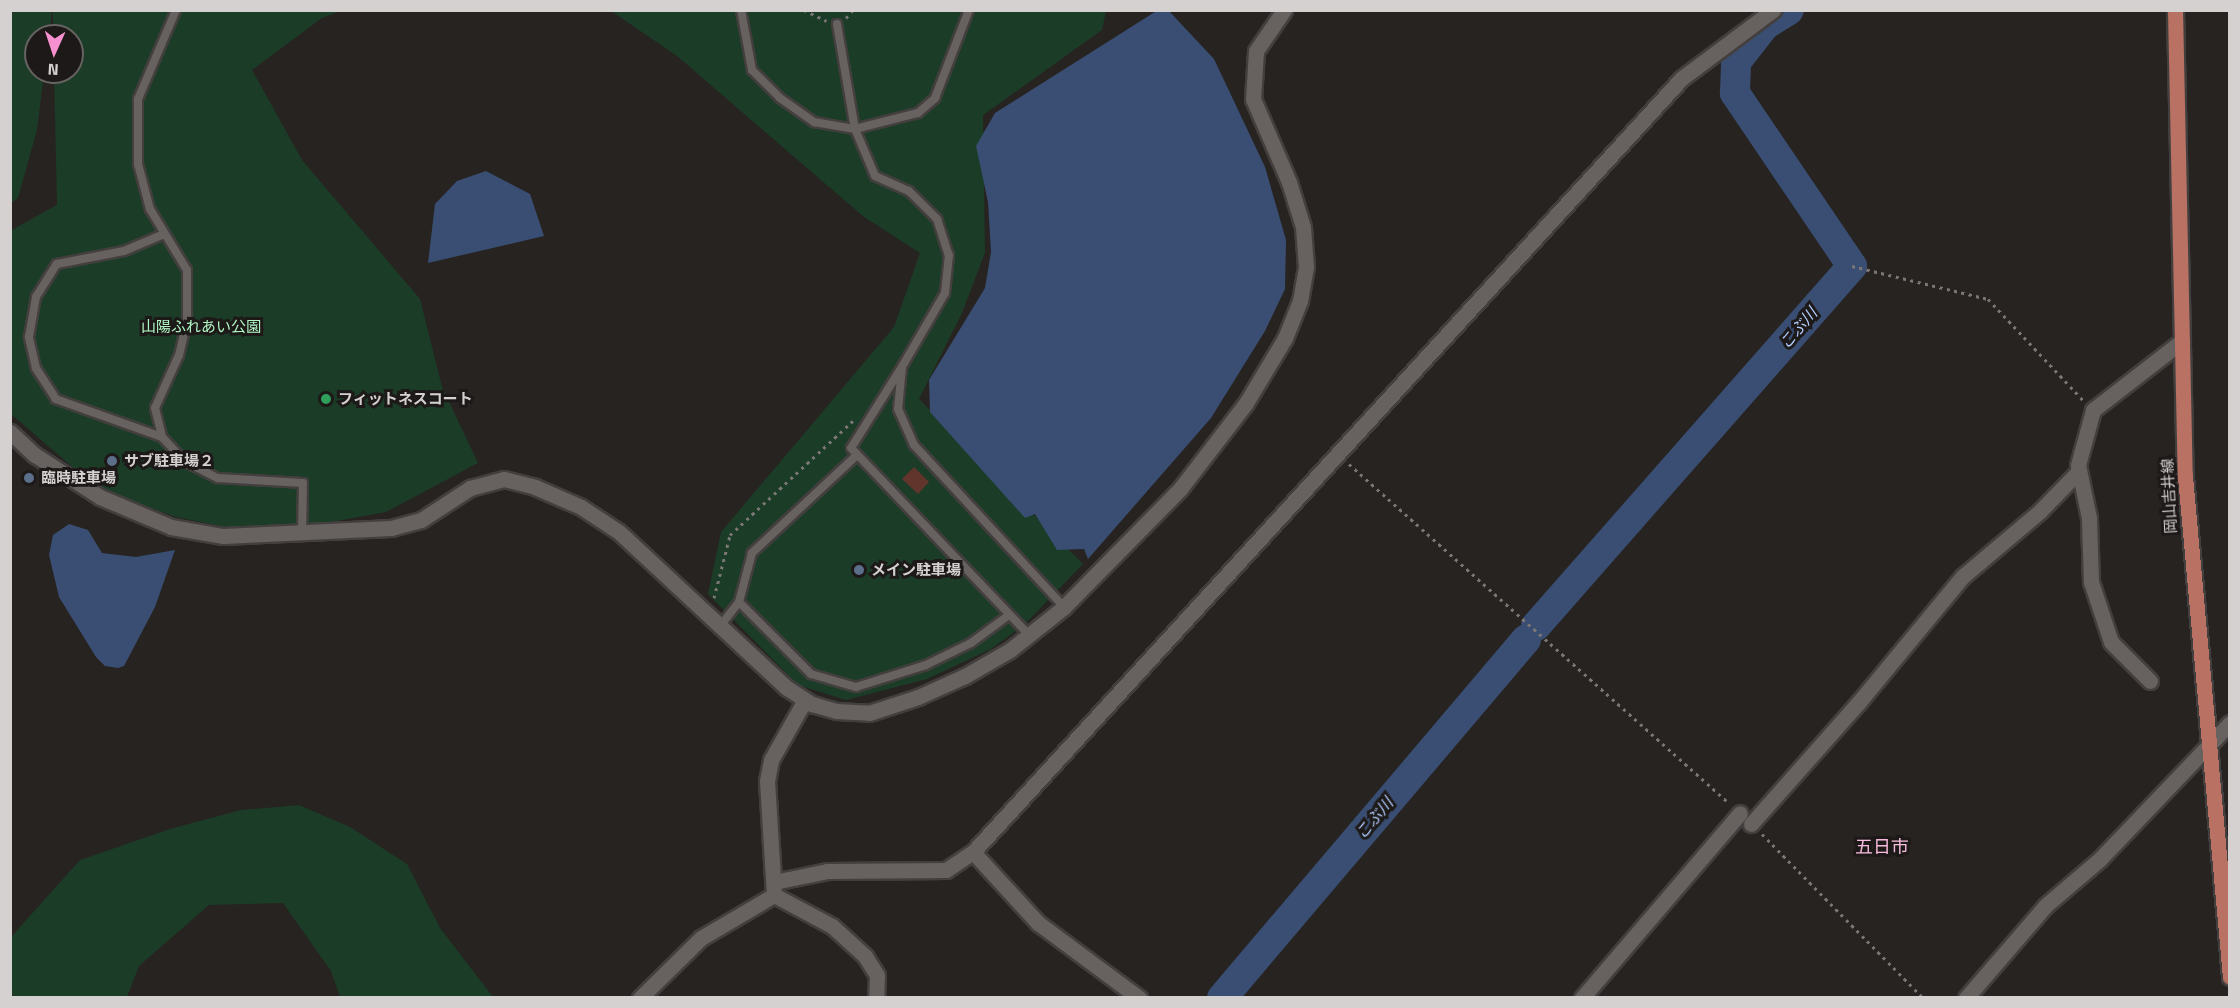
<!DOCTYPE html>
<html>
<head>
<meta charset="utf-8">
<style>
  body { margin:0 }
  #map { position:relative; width:2240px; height:1008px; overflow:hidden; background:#272321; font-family:"Titillium Web","Noto Sans JP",sans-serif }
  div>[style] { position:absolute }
  .green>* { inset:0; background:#1b3c27 }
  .water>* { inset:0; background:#394e72 }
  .river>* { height:30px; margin:-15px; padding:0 15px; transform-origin:15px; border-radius:15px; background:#394e72 }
  .building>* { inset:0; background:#61352c }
  .path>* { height:3px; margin-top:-1.5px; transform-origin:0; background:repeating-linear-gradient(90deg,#7a7675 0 3px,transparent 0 7.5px) }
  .roads { filter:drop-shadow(2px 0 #433f3e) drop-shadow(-2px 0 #433f3e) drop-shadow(0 2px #433f3e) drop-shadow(0 -2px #433f3e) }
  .lane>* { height:8px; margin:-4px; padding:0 4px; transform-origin:4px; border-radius:4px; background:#676260 }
  .street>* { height:15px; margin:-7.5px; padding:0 7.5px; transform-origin:7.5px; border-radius:7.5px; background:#676260 }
  .secondary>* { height:15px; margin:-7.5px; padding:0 7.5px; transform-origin:7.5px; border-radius:7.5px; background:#676260 }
  .primary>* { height:15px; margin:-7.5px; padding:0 7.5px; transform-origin:7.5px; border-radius:7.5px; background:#b87162 }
  .dots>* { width:16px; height:16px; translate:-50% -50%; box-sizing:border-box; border:3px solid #1d1918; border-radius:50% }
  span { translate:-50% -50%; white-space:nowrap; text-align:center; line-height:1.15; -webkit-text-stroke:6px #1d1918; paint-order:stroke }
  .park-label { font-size:15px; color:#aff6c5 }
  .poi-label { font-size:15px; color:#d4d1d0; font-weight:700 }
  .left { translate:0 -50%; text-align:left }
  .street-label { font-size:15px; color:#d4d1d0 }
  .water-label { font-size:16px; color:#afccfe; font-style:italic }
  .quarter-label { font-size:18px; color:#f7bcdd }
  .frame { position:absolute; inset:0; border:12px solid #d4d1d0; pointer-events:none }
  .north { position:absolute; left:24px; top:24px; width:60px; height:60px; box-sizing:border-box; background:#1d1918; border:2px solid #666362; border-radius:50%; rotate:183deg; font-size:16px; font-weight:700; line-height:24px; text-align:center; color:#d4d1d0 }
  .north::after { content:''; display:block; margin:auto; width:21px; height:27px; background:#f790ce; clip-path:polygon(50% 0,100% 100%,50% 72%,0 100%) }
</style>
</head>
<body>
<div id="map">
  <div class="green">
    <i style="clip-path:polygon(11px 10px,52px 12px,49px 36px,36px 36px,36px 72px,44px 72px,37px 130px,18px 198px,11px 203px)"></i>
    <i style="clip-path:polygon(53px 11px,341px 11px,322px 18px,252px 70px,302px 160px,420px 299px,442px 387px,478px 463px,386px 512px,320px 524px,236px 529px,176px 517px,128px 500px,85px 478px,11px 414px,10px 231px,57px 205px,54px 72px,72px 72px,72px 36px,53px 36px)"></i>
    <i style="clip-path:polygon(611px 11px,1106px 11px,1102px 30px,983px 115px,985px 253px,962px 313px,919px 399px,1083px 564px,1024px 625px,991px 649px,927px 679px,846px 700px,798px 685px,708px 594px,721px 532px,894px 327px,920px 253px,864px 217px,677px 56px)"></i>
    <i style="clip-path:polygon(299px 805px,350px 827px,407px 864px,440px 928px,493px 997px,340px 997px,331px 971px,283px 903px,209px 905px,139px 966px,127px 997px,11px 997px,11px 937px,80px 860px,170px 829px,241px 810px)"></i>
  </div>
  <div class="water">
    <i style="clip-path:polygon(1158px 10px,1169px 11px,1214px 59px,1265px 167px,1286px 240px,1285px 289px,1265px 331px,1211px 418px,1088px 559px,1084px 549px,1057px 550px,1035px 514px,1025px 518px,930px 412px,929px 380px,985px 288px,991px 252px,988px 202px,976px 146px,995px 113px)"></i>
    <i style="clip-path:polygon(486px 171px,530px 194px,544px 236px,428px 263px,435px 204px,457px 181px)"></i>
    <i style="clip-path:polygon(69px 524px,88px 530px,102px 553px,136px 557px,175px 550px,155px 607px,124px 666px,118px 668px,105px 666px,96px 657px,59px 597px,49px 555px,53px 535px)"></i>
  </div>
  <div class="river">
    <i style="left:1536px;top:626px;width:479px;rotate:-48.7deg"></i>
    <i style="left:1852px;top:266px;width:209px;rotate:-124.1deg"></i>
    <i style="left:1735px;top:93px;width:31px;rotate:-88deg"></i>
    <i style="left:1736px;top:62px;width:47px;rotate:-51.9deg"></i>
    <i style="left:1765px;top:25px;width:28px;rotate:-32deg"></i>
    <i style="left:1222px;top:998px;width:470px;rotate:-49.7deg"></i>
  </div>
  <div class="building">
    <i style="clip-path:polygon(914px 467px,929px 482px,918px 494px,902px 479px)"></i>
  </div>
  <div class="path">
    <i style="left:804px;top:10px;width:25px;rotate:26deg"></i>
    <i style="left:846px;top:18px;width:11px;rotate:-49deg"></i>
    <i style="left:1852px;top:266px;width:140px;rotate:13.6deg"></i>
    <i style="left:1988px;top:299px;width:139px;rotate:46.8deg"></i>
    <i style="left:1349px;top:464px;width:509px;rotate:41.74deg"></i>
    <i style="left:714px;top:598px;width:65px;rotate:-75.7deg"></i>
    <i style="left:730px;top:535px;width:171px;rotate:-42.9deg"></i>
    <i style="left:1762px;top:834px;width:230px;rotate:45.5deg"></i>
  </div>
  <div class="roads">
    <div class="lane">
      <i style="left:176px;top:10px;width:97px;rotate:113.1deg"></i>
      <i style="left:138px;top:99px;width:65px;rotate:90deg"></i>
      <i style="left:138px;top:164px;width:47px;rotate:75.1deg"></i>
      <i style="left:150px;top:209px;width:71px;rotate:58.8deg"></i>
      <i style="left:187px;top:270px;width:51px;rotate:90deg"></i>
      <i style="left:187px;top:321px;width:35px;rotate:103deg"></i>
      <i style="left:179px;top:355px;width:58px;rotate:114.4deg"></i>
      <i style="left:155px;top:408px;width:30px;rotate:76deg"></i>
      <i style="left:162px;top:437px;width:33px;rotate:47deg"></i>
      <i style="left:184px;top:461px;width:38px;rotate:27deg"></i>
      <i style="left:218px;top:478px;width:85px;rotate:3.4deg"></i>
      <i style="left:303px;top:483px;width:50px;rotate:91.1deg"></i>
      <i style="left:741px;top:10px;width:61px;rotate:79.6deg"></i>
      <i style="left:752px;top:70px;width:40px;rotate:45deg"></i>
      <i style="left:780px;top:98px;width:42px;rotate:35.2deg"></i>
      <i style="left:814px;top:122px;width:42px;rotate:9.7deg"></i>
      <i style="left:855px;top:129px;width:65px;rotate:-14.3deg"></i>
      <i style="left:918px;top:113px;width:23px;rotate:-41deg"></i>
      <i style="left:935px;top:98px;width:94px;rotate:-68.9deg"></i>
      <i style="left:837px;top:24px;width:107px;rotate:80.3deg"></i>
      <i style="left:855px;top:129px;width:51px;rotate:66.9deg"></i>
      <i style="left:875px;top:176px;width:37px;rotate:24deg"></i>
      <i style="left:909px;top:191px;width:40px;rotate:45deg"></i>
      <i style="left:937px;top:219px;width:38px;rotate:72deg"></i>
      <i style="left:949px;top:255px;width:38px;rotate:96deg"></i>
      <i style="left:945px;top:293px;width:86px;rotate:120.2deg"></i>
      <i style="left:902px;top:367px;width:42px;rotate:95.4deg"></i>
      <i style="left:898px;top:409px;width:39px;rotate:66deg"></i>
      <i style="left:914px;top:445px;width:221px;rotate:47.2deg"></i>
      <i style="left:900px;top:370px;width:92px;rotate:122.1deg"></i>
      <i style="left:851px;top:448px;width:258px;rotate:46.4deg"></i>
      <i style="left:162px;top:437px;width:113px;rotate:-160.3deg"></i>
      <i style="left:56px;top:399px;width:37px;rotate:-123deg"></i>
      <i style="left:36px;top:368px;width:32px;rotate:-103deg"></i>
      <i style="left:29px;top:337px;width:41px;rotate:-80.1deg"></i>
      <i style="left:36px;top:297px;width:39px;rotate:-58deg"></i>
      <i style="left:57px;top:264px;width:68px;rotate:-11deg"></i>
      <i style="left:124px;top:251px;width:43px;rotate:-23deg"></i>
      <i style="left:857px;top:455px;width:144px;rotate:137deg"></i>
      <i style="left:752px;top:553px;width:51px;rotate:104.9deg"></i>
      <i style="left:739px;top:602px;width:102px;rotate:45deg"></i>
      <i style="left:811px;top:674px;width:47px;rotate:16.1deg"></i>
      <i style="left:856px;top:687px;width:73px;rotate:-17.4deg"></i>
      <i style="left:926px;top:665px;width:50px;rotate:-26.1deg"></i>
      <i style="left:971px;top:643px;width:47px;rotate:-36.4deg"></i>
      <i style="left:721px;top:625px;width:29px;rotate:-52deg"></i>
    </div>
    <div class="street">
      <i style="left:2150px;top:681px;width:55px;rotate:-135deg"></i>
      <i style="left:2111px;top:642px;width:63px;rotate:-108.4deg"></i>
      <i style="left:2091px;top:582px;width:64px;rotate:-91.8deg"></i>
      <i style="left:2089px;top:518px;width:54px;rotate:-101.7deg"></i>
      <i style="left:2078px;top:465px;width:57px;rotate:-74.7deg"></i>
      <i style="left:2093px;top:410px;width:113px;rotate:-37.8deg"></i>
      <i style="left:1751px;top:824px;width:163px;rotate:-48.5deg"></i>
      <i style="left:1859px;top:702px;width:162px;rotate:-50.5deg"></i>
      <i style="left:1962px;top:577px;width:102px;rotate:-40.2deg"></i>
      <i style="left:2040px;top:511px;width:54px;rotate:-45.7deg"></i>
      <i style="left:973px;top:852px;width:96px;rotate:47.5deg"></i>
      <i style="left:1038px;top:923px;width:126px;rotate:36.6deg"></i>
      <i style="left:774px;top:882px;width:54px;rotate:-11.7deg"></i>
      <i style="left:827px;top:871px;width:119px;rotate:-0.5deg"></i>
      <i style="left:946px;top:870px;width:32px;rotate:-34deg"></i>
      <i style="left:973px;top:852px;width:1050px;rotate:-47.51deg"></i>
      <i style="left:1682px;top:78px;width:114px;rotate:-36.8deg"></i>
      <i style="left:640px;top:998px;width:86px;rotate:-44.5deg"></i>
      <i style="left:701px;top:938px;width:85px;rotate:-30.5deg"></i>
      <i style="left:774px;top:895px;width:66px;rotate:28.1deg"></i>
      <i style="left:832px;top:926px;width:45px;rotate:42.3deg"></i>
      <i style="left:865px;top:956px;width:22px;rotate:58deg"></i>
      <i style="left:877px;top:975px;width:23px;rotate:92deg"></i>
      <i style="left:1582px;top:998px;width:243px;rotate:-49.5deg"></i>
      <i style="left:1966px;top:998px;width:121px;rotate:-49.3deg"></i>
      <i style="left:2045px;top:906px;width:72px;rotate:-40.5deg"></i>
      <i style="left:2100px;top:859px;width:188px;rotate:-46.3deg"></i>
    </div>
    <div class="secondary">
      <i style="left:10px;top:432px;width:34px;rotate:43deg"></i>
      <i style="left:35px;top:455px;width:77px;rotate:32.9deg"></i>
      <i style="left:100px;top:497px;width:77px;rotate:22.9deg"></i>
      <i style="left:171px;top:527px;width:53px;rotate:9.8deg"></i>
      <i style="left:223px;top:536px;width:168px;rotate:-2.7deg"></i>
      <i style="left:391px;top:528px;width:31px;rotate:-15deg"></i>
      <i style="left:421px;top:520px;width:59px;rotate:-33.1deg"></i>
      <i style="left:470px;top:488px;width:35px;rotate:-15deg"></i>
      <i style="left:504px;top:479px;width:32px;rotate:14deg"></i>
      <i style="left:535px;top:487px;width:50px;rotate:23.5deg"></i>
      <i style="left:581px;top:507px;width:45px;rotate:33.3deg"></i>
      <i style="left:619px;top:532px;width:229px;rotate:42.9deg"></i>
      <i style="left:787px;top:688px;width:30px;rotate:33deg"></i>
      <i style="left:812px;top:704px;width:25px;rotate:16deg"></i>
      <i style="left:836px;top:711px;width:33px;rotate:3deg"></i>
      <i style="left:869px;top:713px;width:52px;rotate:-18.1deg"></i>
      <i style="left:918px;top:697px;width:51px;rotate:-24.1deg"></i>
      <i style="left:965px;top:676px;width:52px;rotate:-30deg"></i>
      <i style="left:1010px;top:650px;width:69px;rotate:-38.5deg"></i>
      <i style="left:1064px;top:607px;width:165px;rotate:-45.5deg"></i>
      <i style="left:1180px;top:489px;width:108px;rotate:-52.5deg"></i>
      <i style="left:1246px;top:403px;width:76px;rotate:-59deg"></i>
      <i style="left:1285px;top:338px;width:40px;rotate:-68deg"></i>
      <i style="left:1300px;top:301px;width:35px;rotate:-80deg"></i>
      <i style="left:1306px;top:267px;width:40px;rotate:-94.3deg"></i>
      <i style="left:1303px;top:227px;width:47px;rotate:-107.3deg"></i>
      <i style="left:1289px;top:182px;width:90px;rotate:-113.4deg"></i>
      <i style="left:1253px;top:99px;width:48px;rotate:-86.4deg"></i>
      <i style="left:1256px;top:51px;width:50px;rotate:-55.7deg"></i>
      <i style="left:774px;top:895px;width:114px;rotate:-93.5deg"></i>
      <i style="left:767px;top:781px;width:21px;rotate:-79deg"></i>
      <i style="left:771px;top:760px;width:69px;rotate:-60.5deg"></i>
    </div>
    <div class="primary">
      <i style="left:2175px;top:10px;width:466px;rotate:88.8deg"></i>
      <i style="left:2185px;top:476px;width:503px;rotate:84.87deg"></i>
    </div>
  </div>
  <div class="dots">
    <i style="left:326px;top:399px;background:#2e9e5b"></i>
    <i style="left:112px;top:461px;background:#5c6f8a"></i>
    <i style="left:29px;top:478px;background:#5c6f8a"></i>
    <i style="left:859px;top:570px;background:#5c6f8a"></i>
  </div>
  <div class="park-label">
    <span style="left:201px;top:327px">山陽ふれあい公園</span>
  </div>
  <div class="poi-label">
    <span class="left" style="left:338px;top:399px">フィットネスコート</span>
    <span class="left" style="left:124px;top:461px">サブ駐車場２</span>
    <span class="left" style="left:41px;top:478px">臨時駐車場</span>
    <span class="left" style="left:871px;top:570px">メイン駐車場</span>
  </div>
  <div class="street-label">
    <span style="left:2169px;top:496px;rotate:-93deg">岡山吉井線</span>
  </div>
  <div class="water-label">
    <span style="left:1798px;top:328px;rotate:-49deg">こぶ川</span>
    <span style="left:1374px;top:818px;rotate:-50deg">こぶ川</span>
  </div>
  <div class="quarter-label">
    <span style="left:1882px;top:847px">五日市</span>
  </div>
  <div class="frame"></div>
  <div class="north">N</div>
</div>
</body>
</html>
